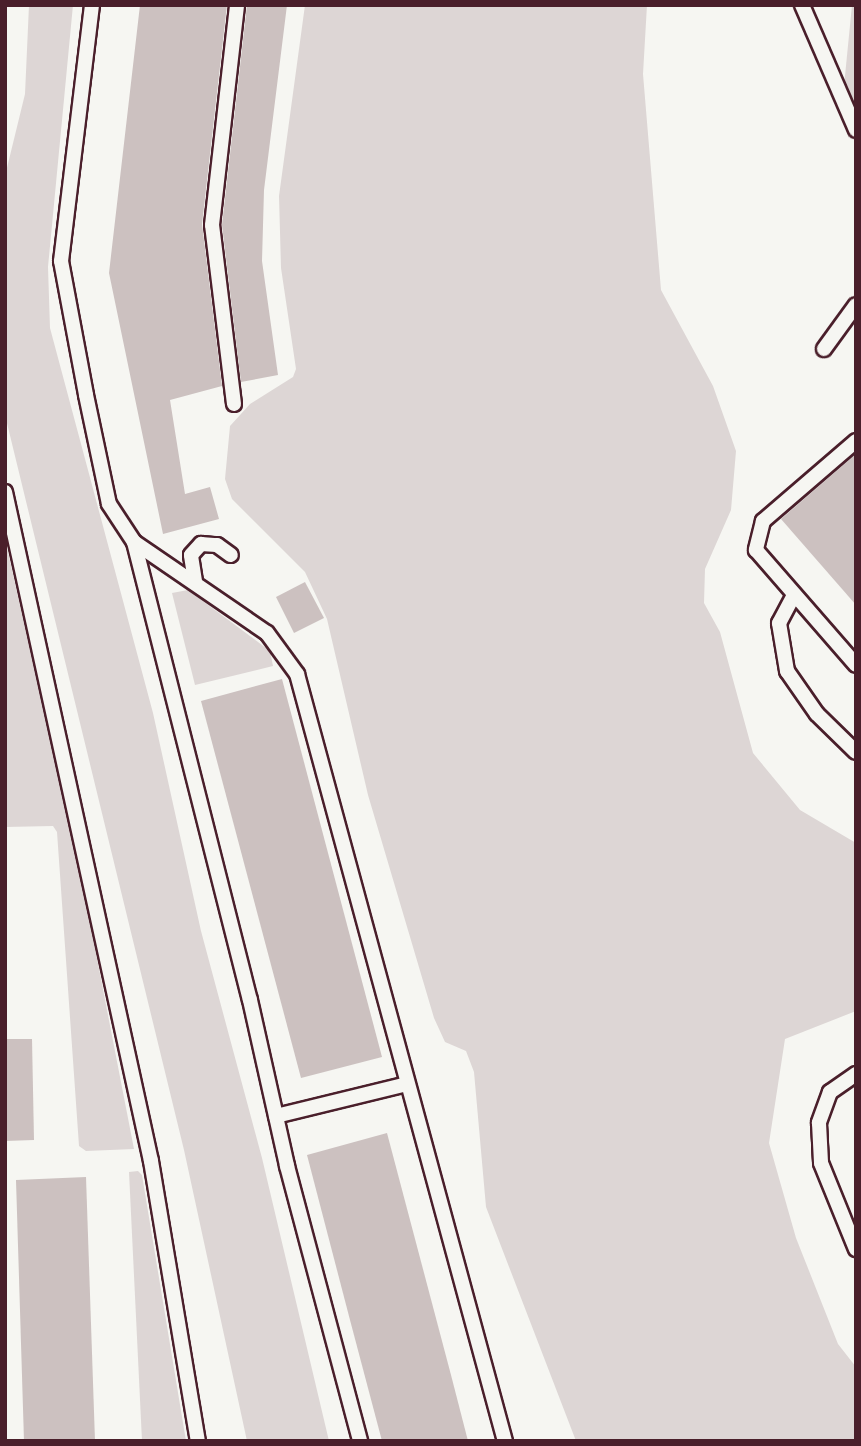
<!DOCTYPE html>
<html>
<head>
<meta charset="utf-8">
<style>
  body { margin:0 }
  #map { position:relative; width:861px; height:1446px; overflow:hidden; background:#f6f6f2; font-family:"Shantell Sans",sans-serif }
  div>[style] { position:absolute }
  .green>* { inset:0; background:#ddd6d5 }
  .building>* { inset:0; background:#ccc1c0 }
  .roads { filter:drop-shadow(2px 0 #4a1f2b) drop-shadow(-2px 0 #4a1f2b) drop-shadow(0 2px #4a1f2b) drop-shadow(0 -2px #4a1f2b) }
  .lane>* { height:14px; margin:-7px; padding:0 7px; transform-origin:7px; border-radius:7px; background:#f6f6f2 }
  span { translate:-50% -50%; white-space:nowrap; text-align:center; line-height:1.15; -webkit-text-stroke:5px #f6f6f2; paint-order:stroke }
  .frame { position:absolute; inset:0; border:7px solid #4a1f2b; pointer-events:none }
</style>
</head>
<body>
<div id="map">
  <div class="green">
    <i style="clip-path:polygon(29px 5px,73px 5px,48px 267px,50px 328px,153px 713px,201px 931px,262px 1158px,329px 1441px,247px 1441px,184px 1150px,5px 415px,5px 176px,25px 94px)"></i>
    <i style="clip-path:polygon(305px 5px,647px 5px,643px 74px,661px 290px,713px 386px,736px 451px,731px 510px,705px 569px,704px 603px,720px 632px,753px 753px,800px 810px,856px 843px,856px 1011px,785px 1039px,769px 1143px,796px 1238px,838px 1344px,856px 1367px,856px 1441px,576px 1441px,486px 1207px,474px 1072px,466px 1051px,445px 1042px,434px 1018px,368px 795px,327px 619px,305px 572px,232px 499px,225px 479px,230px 426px,250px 404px,293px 377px,296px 369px,281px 268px,279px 196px)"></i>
    <i style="clip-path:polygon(852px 5px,856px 5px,856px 116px,844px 86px)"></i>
    <i style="clip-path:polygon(5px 539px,81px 876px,134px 1149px,86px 1151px,79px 1146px,57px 832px,53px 826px,5px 827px)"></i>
    <i style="clip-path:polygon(188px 590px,270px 651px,273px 666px,195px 685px,172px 593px)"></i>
    <i style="clip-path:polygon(138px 1171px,142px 1175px,186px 1441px,142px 1441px,129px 1172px)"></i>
  </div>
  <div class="building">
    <i style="clip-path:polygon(140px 5px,227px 5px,202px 224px,222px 386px,170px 400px,185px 494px,210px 487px,219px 519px,163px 534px,109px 273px)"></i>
    <i style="clip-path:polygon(247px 5px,287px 5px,264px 190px,262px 261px,278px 375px,241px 382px,222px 225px)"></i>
    <i style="clip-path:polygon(856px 454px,856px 605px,781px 519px)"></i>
    <i style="clip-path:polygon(305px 582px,324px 618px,294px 633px,276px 597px)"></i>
    <i style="clip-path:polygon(282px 679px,382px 1057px,301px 1078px,201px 701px)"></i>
    <i style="clip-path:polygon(5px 1039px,32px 1039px,34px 1140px,5px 1141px)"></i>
    <i style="clip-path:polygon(387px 1133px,451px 1375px,468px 1441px,382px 1441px,350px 1320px,307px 1155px)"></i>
    <i style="clip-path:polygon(86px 1177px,95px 1441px,24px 1441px,16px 1180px)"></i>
  </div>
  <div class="roads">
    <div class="lane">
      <i style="left:92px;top:5px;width:258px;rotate:96.9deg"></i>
      <i style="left:61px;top:261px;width:136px;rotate:79.4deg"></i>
      <i style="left:86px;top:395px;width:111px;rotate:78.1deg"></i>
      <i style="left:109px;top:504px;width:45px;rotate:56.7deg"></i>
      <i style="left:134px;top:542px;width:472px;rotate:75.8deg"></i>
      <i style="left:250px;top:1000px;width:170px;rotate:77.4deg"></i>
      <i style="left:287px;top:1166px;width:285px;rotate:75.1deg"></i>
      <i style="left:802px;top:5px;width:136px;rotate:66.6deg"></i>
      <i style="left:824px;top:349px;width:54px;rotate:-54deg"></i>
      <i style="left:234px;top:404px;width:180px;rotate:-97deg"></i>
      <i style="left:212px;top:225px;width:221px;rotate:-83.5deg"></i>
      <i style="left:856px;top:441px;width:123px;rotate:139.3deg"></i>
      <i style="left:763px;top:521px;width:30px;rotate:104deg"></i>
      <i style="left:756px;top:550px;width:152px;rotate:49deg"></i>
      <i style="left:5px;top:492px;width:685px;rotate:77.69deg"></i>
      <i style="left:151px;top:1161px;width:284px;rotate:80.5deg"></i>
      <i style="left:134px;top:542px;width:161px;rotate:34.4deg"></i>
      <i style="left:267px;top:633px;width:51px;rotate:53.8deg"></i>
      <i style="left:297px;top:674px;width:795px;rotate:74.83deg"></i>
      <i style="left:195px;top:581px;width:26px;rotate:-99deg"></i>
      <i style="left:191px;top:555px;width:15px;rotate:-48deg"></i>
      <i style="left:201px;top:544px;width:16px;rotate:4deg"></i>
      <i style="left:217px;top:545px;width:17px;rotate:36deg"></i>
      <i style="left:794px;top:595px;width:32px;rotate:118deg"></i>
      <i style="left:779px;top:623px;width:49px;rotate:80.5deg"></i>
      <i style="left:787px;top:671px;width:52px;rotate:55.1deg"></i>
      <i style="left:817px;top:714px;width:54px;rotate:44.3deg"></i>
      <i style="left:856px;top:1074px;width:32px;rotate:145deg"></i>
      <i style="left:830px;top:1092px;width:33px;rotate:110deg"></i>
      <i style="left:819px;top:1123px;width:40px;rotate:87.1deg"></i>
      <i style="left:821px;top:1163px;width:93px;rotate:67.9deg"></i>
      <i style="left:276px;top:1116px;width:135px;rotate:-13.7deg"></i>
    </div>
  </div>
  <div class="frame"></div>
</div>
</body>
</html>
